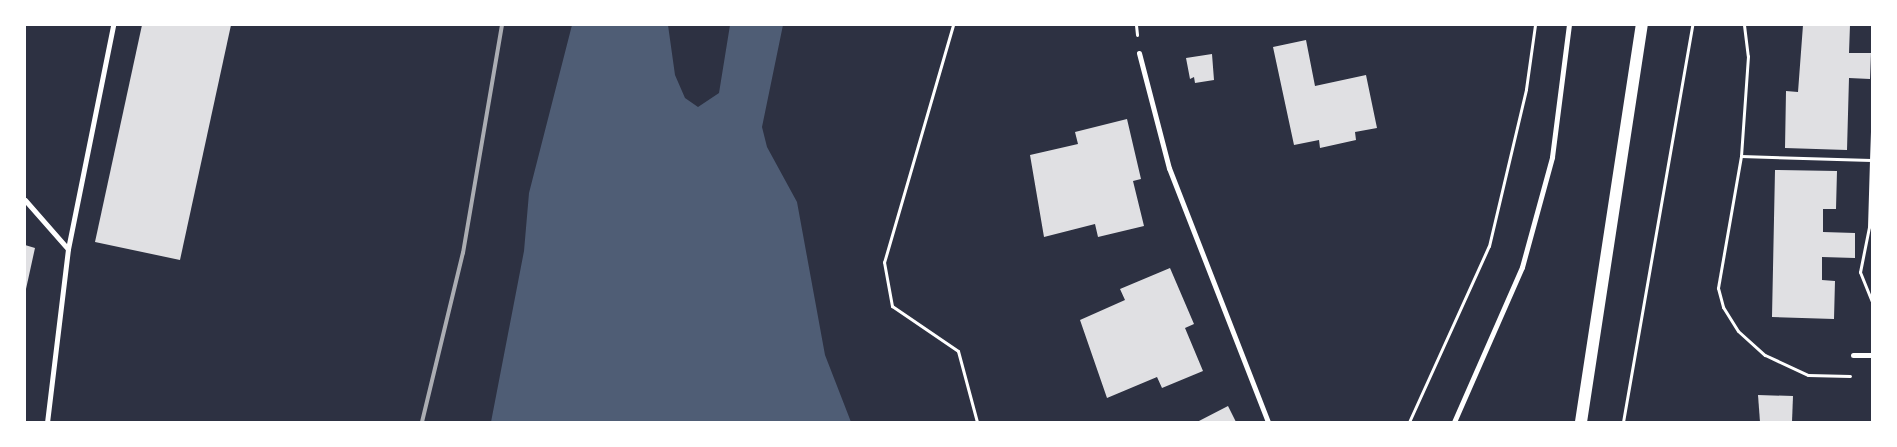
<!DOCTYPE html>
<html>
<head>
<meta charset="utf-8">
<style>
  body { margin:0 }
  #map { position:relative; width:1897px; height:447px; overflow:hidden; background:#2d3142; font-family:Signika,sans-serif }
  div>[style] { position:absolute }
  .water>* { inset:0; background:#4f5d75 }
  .building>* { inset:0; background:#e0e0e3 }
  .path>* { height:3px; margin:-1.5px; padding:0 1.5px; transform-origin:1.5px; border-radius:1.5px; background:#fff }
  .minor>* { height:5px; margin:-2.5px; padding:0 2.5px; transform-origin:2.5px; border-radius:2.5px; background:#fff }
  .primary>* { height:12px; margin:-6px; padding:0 6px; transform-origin:6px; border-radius:6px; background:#fff }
  .rail>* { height:4px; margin:-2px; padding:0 2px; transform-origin:2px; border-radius:2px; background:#abadb3 }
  span { translate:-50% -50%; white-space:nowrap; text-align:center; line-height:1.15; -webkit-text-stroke:5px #fff; paint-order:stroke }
  .frame { position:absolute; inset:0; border:26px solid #fff; pointer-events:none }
</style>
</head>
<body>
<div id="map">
  <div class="water">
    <i style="clip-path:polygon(572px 25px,668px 25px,675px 75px,685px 98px,698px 107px,719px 93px,730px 25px,783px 25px,762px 127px,767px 147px,797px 202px,825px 355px,851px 422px,491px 422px,524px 251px,529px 193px)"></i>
  </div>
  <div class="building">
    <i style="clip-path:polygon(142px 25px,231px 25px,180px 260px,95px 242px)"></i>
    <i style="clip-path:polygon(1803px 25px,1850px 25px,1849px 53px,1871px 53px,1870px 79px,1849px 78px,1847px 150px,1785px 148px,1786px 91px,1798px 92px)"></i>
    <i style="clip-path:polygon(1306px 40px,1315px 86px,1366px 75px,1377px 128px,1355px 132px,1356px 140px,1320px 148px,1319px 140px,1294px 145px,1273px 47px)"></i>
    <i style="clip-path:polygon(1212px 54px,1214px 80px,1195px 83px,1194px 77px,1190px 79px,1186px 58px)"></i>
    <i style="clip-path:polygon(1127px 119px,1141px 179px,1133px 181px,1144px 226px,1098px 237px,1095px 224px,1044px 237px,1030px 155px,1078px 144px,1075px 132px)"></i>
    <i style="clip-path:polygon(1775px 170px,1837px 171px,1836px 209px,1823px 209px,1823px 232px,1855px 233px,1855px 258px,1822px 257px,1822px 280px,1835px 281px,1834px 319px,1772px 317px)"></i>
    <i style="clip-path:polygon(25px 245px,35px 248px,26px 289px,25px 289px)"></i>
    <i style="clip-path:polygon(1170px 268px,1194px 324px,1185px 328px,1203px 371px,1162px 388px,1157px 377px,1107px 398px,1080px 320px,1125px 300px,1120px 289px)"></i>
    <i style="clip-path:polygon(1758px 395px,1793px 396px,1792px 422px,1760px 422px)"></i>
    <i style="clip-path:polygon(1228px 406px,1236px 422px,1197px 422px)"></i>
  </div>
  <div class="path">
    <i style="left:953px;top:25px;width:247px;rotate:106.2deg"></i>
    <i style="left:884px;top:262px;width:45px;rotate:79.7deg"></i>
    <i style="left:892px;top:306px;width:80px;rotate:34.3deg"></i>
    <i style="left:958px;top:351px;width:73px;rotate:75deg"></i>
    <i style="left:1136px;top:25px;width:10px;rotate:84deg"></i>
    <i style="left:1744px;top:25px;width:31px;rotate:83deg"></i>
    <i style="left:1748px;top:56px;width:100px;rotate:94deg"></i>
    <i style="left:1741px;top:156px;width:134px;rotate:99.9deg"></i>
    <i style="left:1718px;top:288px;width:20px;rotate:75deg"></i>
    <i style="left:1723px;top:307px;width:28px;rotate:58deg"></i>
    <i style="left:1738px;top:331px;width:36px;rotate:42deg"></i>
    <i style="left:1765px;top:355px;width:47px;rotate:24.9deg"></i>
    <i style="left:1808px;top:375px;width:42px;rotate:1.4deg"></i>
    <i style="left:1741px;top:156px;width:130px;rotate:1.8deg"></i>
    <i style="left:1871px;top:160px;width:35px;rotate:-88deg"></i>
    <i style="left:1871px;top:160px;width:67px;rotate:91.7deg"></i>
    <i style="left:1869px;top:227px;width:46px;rotate:101.3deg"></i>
    <i style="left:1860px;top:272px;width:31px;rotate:68deg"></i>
    <i style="left:1409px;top:422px;width:193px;rotate:-65.6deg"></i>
    <i style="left:1489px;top:246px;width:161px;rotate:-76.7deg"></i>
    <i style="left:1526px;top:89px;width:65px;rotate:-82deg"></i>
    <i style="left:1623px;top:422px;width:403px;rotate:-80.1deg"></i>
  </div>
  <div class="minor">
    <i style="left:1139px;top:53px;width:119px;rotate:75.4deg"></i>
    <i style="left:1169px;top:168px;width:273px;rotate:68.7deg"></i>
    <i style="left:25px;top:200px;width:65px;rotate:48.7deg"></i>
    <i style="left:68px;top:249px;width:174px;rotate:96.9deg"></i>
    <i style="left:68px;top:249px;width:228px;rotate:-78.6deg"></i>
    <i style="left:1853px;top:355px;width:19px"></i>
    <i style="left:1454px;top:422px;width:169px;rotate:-66.3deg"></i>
    <i style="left:1522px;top:267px;width:114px;rotate:-74.7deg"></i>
    <i style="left:1552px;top:157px;width:133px;rotate:-82.7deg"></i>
  </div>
  <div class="primary">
    <i style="left:1581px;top:422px;width:402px;rotate:-81.3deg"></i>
  </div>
  <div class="rail">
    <i style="left:422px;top:422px;width:174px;rotate:-76.4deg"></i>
    <i style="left:463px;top:253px;width:231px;rotate:-80.3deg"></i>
  </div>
  <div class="frame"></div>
</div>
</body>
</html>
